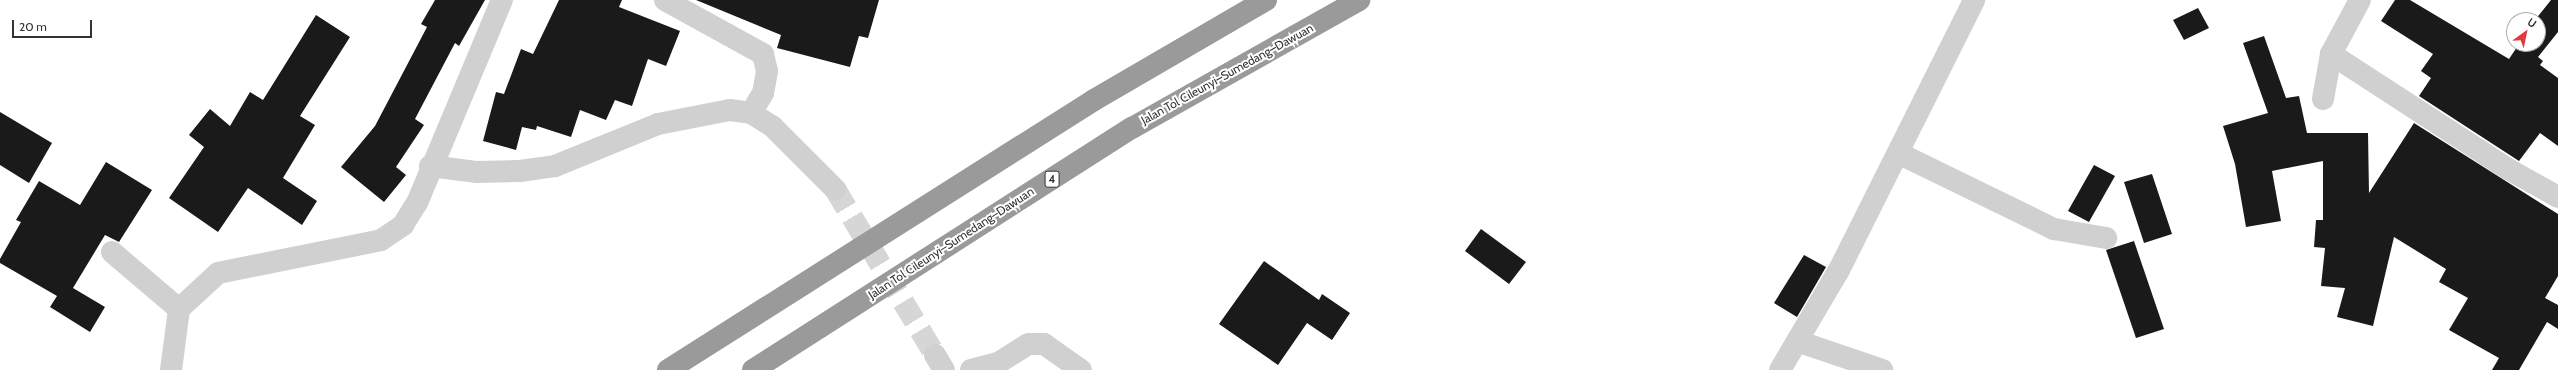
<!DOCTYPE html>
<html>
<head>
<meta charset="utf-8">
<style>
  body { margin:0 }
  #map { position:relative; width:2558px; height:370px; overflow:hidden; background:#fff; font-family:Cabin,sans-serif }
  div>[style] { position:absolute }
  .building>* { inset:0; background:#1a1a1a }
  .minor-tunnel>* { height:22px; margin-top:-11px; transform-origin:0; background:repeating-linear-gradient(90deg,#d6d6d6 0 22px,transparent 0 33px) }
  .minor>* { height:22px; margin:-11px; padding:0 11px; transform-origin:11px; border-radius:11px; background:#d0d0d0 }
  .highway>* { height:22px; margin:-11px; padding:0 11px; transform-origin:11px; border-radius:11px; background:#9a9a9a }
  span { translate:-50% -50%; white-space:nowrap; text-align:center; line-height:1.15; -webkit-text-stroke:4px #fff; paint-order:stroke }
  .shield-label span { padding:1px 3px; background:#fff; border:1px solid; border-radius:3px; -webkit-text-stroke-width:0 }
  .shield-label { font-size:11px; color:#333; font-weight:700 }
  .street-label { font-size:12px; color:#333 }
  .north { position:absolute; left:2506px; top:12px; width:40px; height:40px; box-sizing:border-box; background:#fff; border:1px solid #adadad; border-radius:50%; rotate:33deg; font-size:11px; font-weight:700; line-height:16px; text-align:center; color:#333 }
  .north::after { content:''; display:block; margin:auto; width:14px; height:18px; background:#e63841; clip-path:polygon(50% 0,100% 100%,50% 72%,0 100%) }
  .scale { position:absolute; left:12px; top:20px; width:80px; height:18px; box-sizing:border-box; border:2px solid #333; border-top:0; padding-left:5px; font-size:12px; line-height:14px; white-space:nowrap; color:#333; -webkit-text-stroke:3px #fff; paint-order:stroke }
</style>
</head>
<body>
<div id="map">
  <div class="building">
    <i style="clip-path:polygon(435px 0,485px 0,459px 46px,455px 43px,415px 119px,424px 125px,396px 167px,406px 175px,384px 202px,341px 167px,375px 126px,427px 27px,421px 24px)"></i>
    <i style="clip-path:polygon(559px 0,622px 0,619px 7px,680px 31px,666px 66px,648px 59px,632px 106px,615px 100px,606px 120px,580px 110px,571px 137px,537px 126px,536px 130px,522px 127px,516px 150px,483px 141px,496px 92px,504px 94px,521px 49px,533px 54px)"></i>
    <i style="clip-path:polygon(696px 0,879px 0,868px 38px,859px 36px,850px 67px,777px 48px,781px 35px)"></i>
    <i style="clip-path:polygon(2395px 0,2410px 0,2509px 59px,2519px 44px,2538px 44px,2538px 20px,2535px 20px,2551px 0,2558px 0,2558px 32px,2538px 57px,2543px 61px,2540px 65px,2558px 78px,2558px 146px,2540px 133px,2519px 161px,2419px 96px,2431px 78px,2421px 71px,2433px 54px,2381px 21px)"></i>
    <i style="clip-path:polygon(2198px 8px,2209px 28px,2184px 40px,2173px 20px)"></i>
    <i style="clip-path:polygon(316px 15px,350px 37px,300px 116px,315px 125px,283px 178px,317px 201px,302px 225px,248px 188px,218px 232px,169px 198px,204px 147px,189px 135px,210px 109px,230px 126px,250px 92px,263px 100px)"></i>
    <i style="clip-path:polygon(2264px 36px,2286px 98px,2299px 96px,2307px 133px,2368px 133px,2369px 193px,2414px 123px,2558px 214px,2558px 276px,2545px 298px,2558px 305px,2558px 329px,2547px 322px,2519px 370px,2492px 370px,2499px 358px,2449px 330px,2468px 298px,2439px 282px,2446px 269px,2394px 237px,2373px 326px,2337px 317px,2345px 288px,2321px 286px,2325px 248px,2314px 247px,2316px 220px,2323px 220px,2323px 161px,2272px 171px,2281px 221px,2246px 227px,2235px 164px,2223px 126px,2268px 113px,2243px 43px)"></i>
    <i style="clip-path:polygon(0 112px,52px 143px,29px 183px,0 165px)"></i>
    <i style="clip-path:polygon(106px 162px,152px 190px,119px 242px,105px 235px,73px 288px,105px 307px,90px 332px,50px 307px,57px 296px,0 263px,0 259px,21px 222px,16px 220px,39px 181px,80px 205px)"></i>
    <i style="clip-path:polygon(2094px 165px,2115px 176px,2089px 222px,2068px 211px)"></i>
    <i style="clip-path:polygon(2152px 174px,2172px 234px,2144px 243px,2124px 182px)"></i>
    <i style="clip-path:polygon(1481px 229px,1526px 262px,1509px 284px,1465px 251px)"></i>
    <i style="clip-path:polygon(2134px 241px,2164px 329px,2136px 338px,2106px 250px)"></i>
    <i style="clip-path:polygon(1804px 255px,1826px 267px,1797px 317px,1774px 303px)"></i>
    <i style="clip-path:polygon(1264px 261px,1319px 300px,1322px 294px,1350px 313px,1332px 340px,1307px 323px,1278px 365px,1219px 324px)"></i>
  </div>
  <div class="minor-tunnel">
    <i style="left:835px;top:189px;width:194px;rotate:58.9deg"></i>
  </div>
  <div class="minor">
    <i style="left:665px;top:0;width:112px;rotate:28.9deg"></i>
    <i style="left:763px;top:54px;width:17px;rotate:77deg"></i>
    <i style="left:767px;top:71px;width:22px;rotate:100deg"></i>
    <i style="left:763px;top:93px;width:23px;rotate:121deg"></i>
    <i style="left:2331px;top:54px;width:211px;rotate:33deg"></i>
    <i style="left:2508px;top:169px;width:57px;rotate:29.2deg"></i>
    <i style="left:2323px;top:99px;width:46px;rotate:-79.9deg"></i>
    <i style="left:2331px;top:54px;width:61px;rotate:-61.8deg"></i>
    <i style="left:1898px;top:153px;width:174px;rotate:26deg"></i>
    <i style="left:2054px;top:229px;width:53px;rotate:9.8deg"></i>
    <i style="left:430px;top:166px;width:46px;rotate:7.4deg"></i>
    <i style="left:476px;top:172px;width:44px;rotate:-1.3deg"></i>
    <i style="left:520px;top:171px;width:35px;rotate:-8deg"></i>
    <i style="left:555px;top:166px;width:111px;rotate:-22.2deg"></i>
    <i style="left:658px;top:124px;width:73px;rotate:-11deg"></i>
    <i style="left:730px;top:110px;width:21px;rotate:8deg"></i>
    <i style="left:751px;top:113px;width:26px;rotate:32deg"></i>
    <i style="left:773px;top:127px;width:88px;rotate:45deg"></i>
    <i style="left:112px;top:252px;width:88px;rotate:40.4deg"></i>
    <i style="left:1797px;top:341px;width:90px;rotate:18.8deg"></i>
    <i style="left:935px;top:355px;width:17px;rotate:59deg"></i>
    <i style="left:171px;top:370px;width:62px;rotate:-82.5deg"></i>
    <i style="left:179px;top:309px;width:53px;rotate:-42.7deg"></i>
    <i style="left:218px;top:273px;width:166px;rotate:-11.4deg"></i>
    <i style="left:381px;top:240px;width:27px;rotate:-34deg"></i>
    <i style="left:403px;top:225px;width:26px;rotate:-58deg"></i>
    <i style="left:417px;top:203px;width:220px;rotate:-67.3deg"></i>
    <i style="left:971px;top:370px;width:28px;rotate:-15deg"></i>
    <i style="left:998px;top:363px;width:36px;rotate:-32deg"></i>
    <i style="left:1029px;top:344px;width:15px"></i>
    <i style="left:1044px;top:344px;width:45px;rotate:35.1deg"></i>
    <i style="left:1780px;top:370px;width:116px;rotate:-59.5deg"></i>
    <i style="left:1839px;top:270px;width:302px;rotate:-63.4deg"></i>
  </div>
  <div class="highway">
    <i style="left:668px;top:370px;width:504px;rotate:-32.37deg"></i>
    <i style="left:1094px;top:100px;width:199px;rotate:-30.2deg"></i>
    <i style="left:753px;top:370px;width:450px;rotate:-32.6deg"></i>
    <i style="left:1132px;top:128px;width:261px;rotate:-29.4deg"></i>
  </div>
  <div class="shield-label">
    <span style="left:1052px;top:179px">4</span>
  </div>
  <div class="street-label">
    <span style="left:1227px;top:74px;rotate:-29deg">Jalan Tol Cileunyi–Sumedang–Dawuan</span>
    <span style="left:951px;top:243px;rotate:-33deg">Jalan Tol Cileunyi–Sumedang–Dawuan</span>
  </div>
  <div class="north">U</div>
  <div class="scale">20 m</div>
</div>
</body>
</html>
